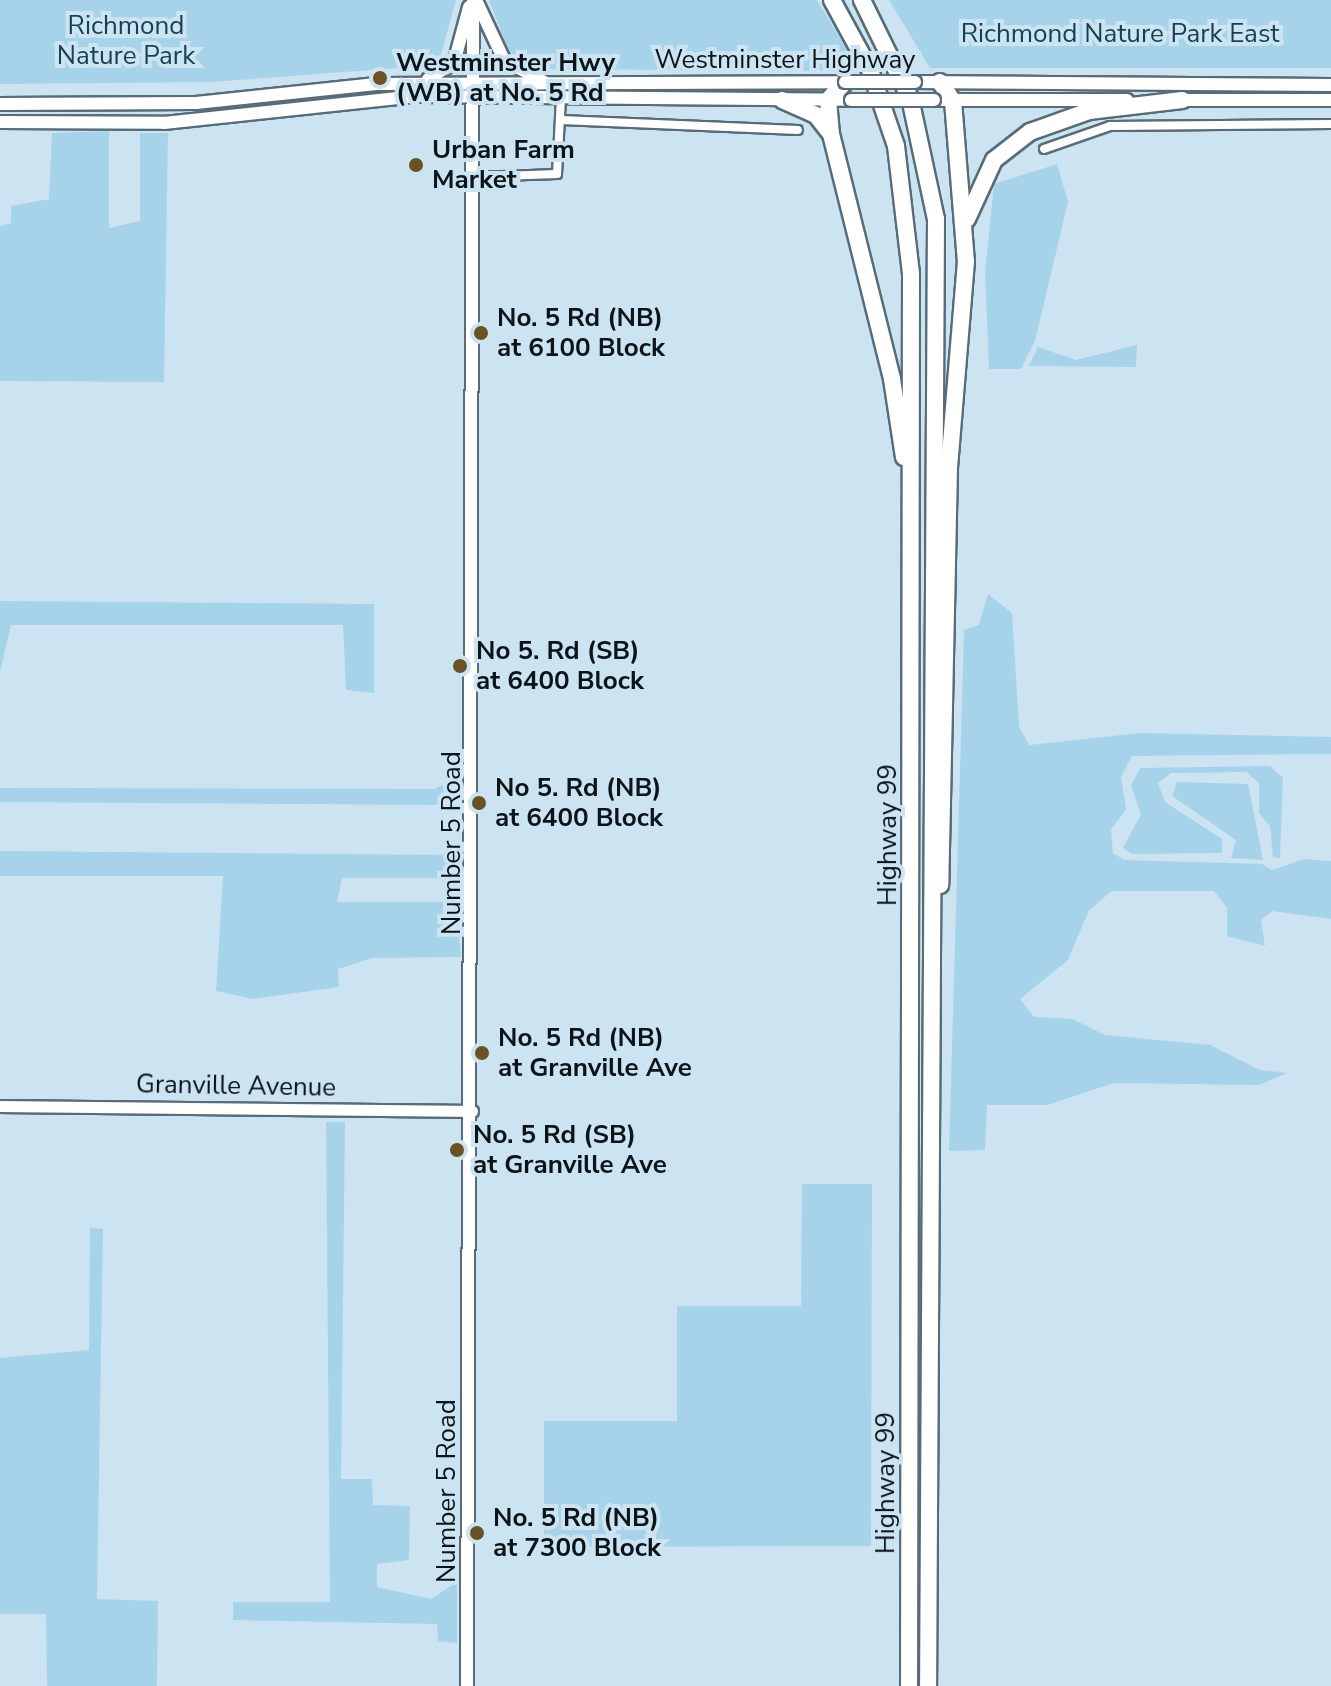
<!DOCTYPE html>
<html>
<head>
<meta charset="utf-8">
<style>
  body { margin:0 }
  #map { position:relative; width:1331px; height:1686px; overflow:hidden; background:#cce4f2; font-family:"Nunito Sans",sans-serif }
  div>[style] { position:absolute }
  .green>* { inset:0; background:#a7d3ea }
  .roads { filter:drop-shadow(2px 0 #576c78) drop-shadow(-2px 0 #576c78) drop-shadow(0 2px #576c78) drop-shadow(0 -2px #576c78) }
  .minor>* { height:8px; margin:-4px; padding:0 4px; transform-origin:4px; border-radius:4px; background:#fff }
  .tertiary>* { height:11px; margin:-5.5px; padding:0 5.5px; transform-origin:5.5px; border-radius:5.5px; background:#fff }
  .secondary>* { height:12px; margin:-6px; padding:0 6px; transform-origin:6px; border-radius:6px; background:#fff }
  .motorway>* { height:16px; margin:-8px; padding:0 8px; transform-origin:8px; border-radius:8px; background:#fff }
  .bridges { filter:drop-shadow(2px 0 #576c78) drop-shadow(-2px 0 #576c78) drop-shadow(0 2px #576c78) drop-shadow(0 -2px #576c78) }
  .secondary-bridge>* { height:12px; margin:-6px; padding:0 6px; transform-origin:6px; border-radius:6px; background:#fff }
  .dots>* { width:22px; height:22px; translate:-50% -50%; box-sizing:border-box; border:4px solid #cce4f2; border-radius:50% }
  span { translate:-50% -50%; white-space:nowrap; text-align:center; line-height:1.15; -webkit-text-stroke:8px #cce4f2; paint-order:stroke }
  .park-label { font-size:26px; color:#153f52 }
  .street-label { font-size:26px; color:#0b1418 }
  .poi-label { font-size:26px; color:#0b1418; font-weight:700 }
  .left { translate:0 -50%; text-align:left }
</style>
</head>
<body>
<div id="map">
  <div class="green">
    <i style="clip-path:polygon(0 0,456px 0,438px 65px,212px 82px,0 84px)"></i>
    <i style="clip-path:polygon(489px 0,817px 0,860px 71px,536px 69px,509px 52px)"></i>
    <i style="clip-path:polygon(889px 0,1331px 0,1331px 68px,930px 68px)"></i>
    <i style="clip-path:polygon(109px 131px,109px 228px,140px 221px,140px 133px,168px 133px,164px 382px,0 381px,0 226px,11px 223px,11px 206px,49px 199px,52px 133px)"></i>
    <i style="clip-path:polygon(1057px 164px,1068px 202px,1035px 341px,1021px 369px,989px 369px,985px 272px,994px 184px)"></i>
    <i style="clip-path:polygon(1137px 345px,1136px 367px,1029px 366px,1038px 347px,1076px 360px)"></i>
    <i style="clip-path:polygon(988px 594px,1012px 613px,1019px 726px,1029px 745px,1140px 733px,1331px 737px,1331px 754px,1132px 756px,1121px 777px,1126px 809px,1111px 830px,1113px 853px,1124px 860px,1262px 864px,1272px 870px,1304px 859px,1331px 861px,1331px 919px,1272px 911px,1261px 920px,1265px 946px,1227px 936px,1227px 908px,1214px 891px,1112px 891px,1089px 910px,1068px 960px,1020px 999px,1034px 1017px,1073px 1019px,1105px 1035px,1210px 1045px,1260px 1070px,1287px 1073px,1259px 1085px,1114px 1083px,1047px 1105px,987px 1105px,985px 1150px,949px 1151px,964px 630px,979px 625px)"></i>
    <i style="clip-path:polygon(0 601px,374px 604px,374px 693px,346px 690px,343px 625px,11px 625px,0 672px)"></i>
    <i style="clip-path:polygon(1270px 766px,1283px 778px,1280px 858px,1273px 857px,1270px 826px,1259px 813px,1259px 783px,1246px 772px,1171px 773px,1158px 783px,1165px 802px,1222px 839px,1222px 853px,1132px 854px,1123px 848px,1141px 814px,1131px 786px,1140px 768px)"></i>
    <i style="clip-path:polygon(457px 776px,458px 805px,0 802px,0 788px,435px 789px)"></i>
    <i style="clip-path:polygon(1177px 782px,1248px 784px,1263px 860px,1231px 858px,1236px 840px,1172px 796px)"></i>
    <i style="clip-path:polygon(0 851px,455px 855px,455px 878px,342px 878px,337px 902px,456px 902px,461px 957px,372px 958px,338px 969px,339px 987px,253px 999px,216px 991px,223px 876px,0 876px)"></i>
    <i style="clip-path:polygon(326px 1122px,345px 1122px,341px 1479px,372px 1479px,373px 1505px,410px 1506px,409px 1560px,377px 1564px,377px 1587px,431px 1599px,457px 1582px,457px 1643px,438px 1641px,437px 1624px,233px 1620px,233px 1602px,330px 1602px)"></i>
    <i style="clip-path:polygon(802px 1184px,872px 1184px,871px 1546px,544px 1547px,544px 1421px,677px 1421px,677px 1306px,801px 1306px)"></i>
    <i style="clip-path:polygon(90px 1228px,103px 1229px,97px 1599px,158px 1601px,157px 1686px,47px 1686px,46px 1614px,0 1614px,0 1358px,89px 1350px)"></i>
  </div>
  <div class="roads">
    <div class="minor">
      <i style="left:561px;top:120px;width:237px;rotate:2.4deg"></i>
      <i style="left:1044px;top:149px;width:70px;rotate:-19.2deg"></i>
      <i style="left:1110px;top:126px;width:221px;rotate:-0.5deg"></i>
      <i style="left:474px;top:177px;width:83px;rotate:-2.1deg"></i>
      <i style="left:557px;top:174px;width:77px;rotate:-87deg"></i>
    </div>
    <div class="tertiary">
      <i style="left:0;top:1106px;width:472px;rotate:0.6deg"></i>
    </div>
    <div class="secondary">
      <i style="left:476px;top:0;width:66px;rotate:65deg"></i>
      <i style="left:504px;top:60px;width:48px;rotate:28.7deg"></i>
      <i style="left:428px;top:79px;width:31px;rotate:-32deg"></i>
      <i style="left:454px;top:63px;width:58px;rotate:-75deg"></i>
      <i style="left:915px;top:82px;width:416px;rotate:0.4deg"></i>
      <i style="left:934px;top:100px;width:193px"></i>
      <i style="left:1173px;top:100px;width:158px"></i>
      <i style="left:0;top:104px;width:196px;rotate:-0.3deg"></i>
      <i style="left:196px;top:103px;width:181px;rotate:-6deg"></i>
      <i style="left:376px;top:84px;width:469px;rotate:-0.2deg"></i>
      <i style="left:0;top:122px;width:164px;rotate:0.3deg"></i>
      <i style="left:164px;top:123px;width:254px;rotate:-6.1deg"></i>
      <i style="left:417px;top:96px;width:434px;rotate:0.5deg"></i>
      <i style="left:467px;top:1686px;width:1686px;rotate:-89.8deg"></i>
    </div>
    <div class="motorway">
      <i style="left:832px;top:0;width:80px;rotate:61.5deg"></i>
      <i style="left:870px;top:70px;width:80px;rotate:71.1deg"></i>
      <i style="left:896px;top:146px;width:129px;rotate:83.3deg"></i>
      <i style="left:911px;top:274px;width:1412px;rotate:90.08deg"></i>
      <i style="left:862px;top:0;width:109px;rotate:63.9deg"></i>
      <i style="left:910px;top:98px;width:124px;rotate:77.9deg"></i>
      <i style="left:936px;top:219px;width:1467px;rotate:90.31deg"></i>
      <i style="left:845px;top:82px;width:25px;rotate:133deg"></i>
      <i style="left:828px;top:100px;width:34px;rotate:85deg"></i>
      <i style="left:831px;top:134px;width:252px;rotate:76deg"></i>
      <i style="left:892px;top:379px;width:79px;rotate:81.3deg"></i>
      <i style="left:940px;top:82px;width:23px;rotate:56deg"></i>
      <i style="left:953px;top:101px;width:161px;rotate:85.4deg"></i>
      <i style="left:966px;top:261px;width:207px;rotate:94.7deg"></i>
      <i style="left:949px;top:467px;width:418px;rotate:91.2deg"></i>
      <i style="left:782px;top:100px;width:37px;rotate:24deg"></i>
      <i style="left:816px;top:115px;width:23px;rotate:52deg"></i>
      <i style="left:967px;top:219px;width:65px;rotate:-65.4deg"></i>
      <i style="left:994px;top:160px;width:46px;rotate:-37.9deg"></i>
      <i style="left:1030px;top:132px;width:63px;rotate:-19.6deg"></i>
      <i style="left:1089px;top:111px;width:94px;rotate:-6.7deg"></i>
    </div>
  </div>
  <div class="bridges">
    <div class="secondary-bridge">
      <i style="left:845px;top:82px;width:70px"></i>
      <i style="left:851px;top:100px;width:83px"></i>
    </div>
  </div>
  <div class="dots">
    <i style="left:380px;top:78px;background:#6a5222"></i>
    <i style="left:416px;top:165px;background:#6a5222"></i>
    <i style="left:481px;top:333px;background:#6a5222"></i>
    <i style="left:460px;top:666px;background:#6a5222"></i>
    <i style="left:479px;top:803px;background:#6a5222"></i>
    <i style="left:482px;top:1053px;background:#6a5222"></i>
    <i style="left:457px;top:1150px;background:#6a5222"></i>
    <i style="left:477px;top:1533px;background:#6a5222"></i>
  </div>
  <div class="park-label">
    <span style="left:126px;top:41px">Richmond<br>Nature Park</span>
    <span style="left:1120px;top:34px">Richmond Nature Park East</span>
  </div>
  <div class="street-label">
    <span style="left:785px;top:60px">Westminster Highway</span>
    <span style="left:888px;top:835px;rotate:-90deg">Highway 99</span>
    <span style="left:452px;top:843px;rotate:-90deg">Number 5 Road</span>
    <span style="left:236px;top:1086px;rotate:1deg">Granville Avenue</span>
    <span style="left:886px;top:1483px;rotate:-90deg">Highway 99</span>
    <span style="left:447px;top:1491px;rotate:-90deg">Number 5 Road</span>
  </div>
  <div class="poi-label">
    <span class="left" style="left:396px;top:78px">Westminster Hwy<br>(WB) at No. 5 Rd</span>
    <span class="left" style="left:432px;top:165px">Urban Farm<br>Market</span>
    <span class="left" style="left:497px;top:333px">No. 5 Rd (NB)<br>at 6100 Block</span>
    <span class="left" style="left:476px;top:666px">No 5. Rd (SB)<br>at 6400 Block</span>
    <span class="left" style="left:495px;top:803px">No 5. Rd (NB)<br>at 6400 Block</span>
    <span class="left" style="left:498px;top:1053px">No. 5 Rd (NB)<br>at Granville Ave</span>
    <span class="left" style="left:473px;top:1150px">No. 5 Rd (SB)<br>at Granville Ave</span>
    <span class="left" style="left:493px;top:1533px">No. 5 Rd (NB)<br>at 7300 Block</span>
  </div>
</div>
</body>
</html>
